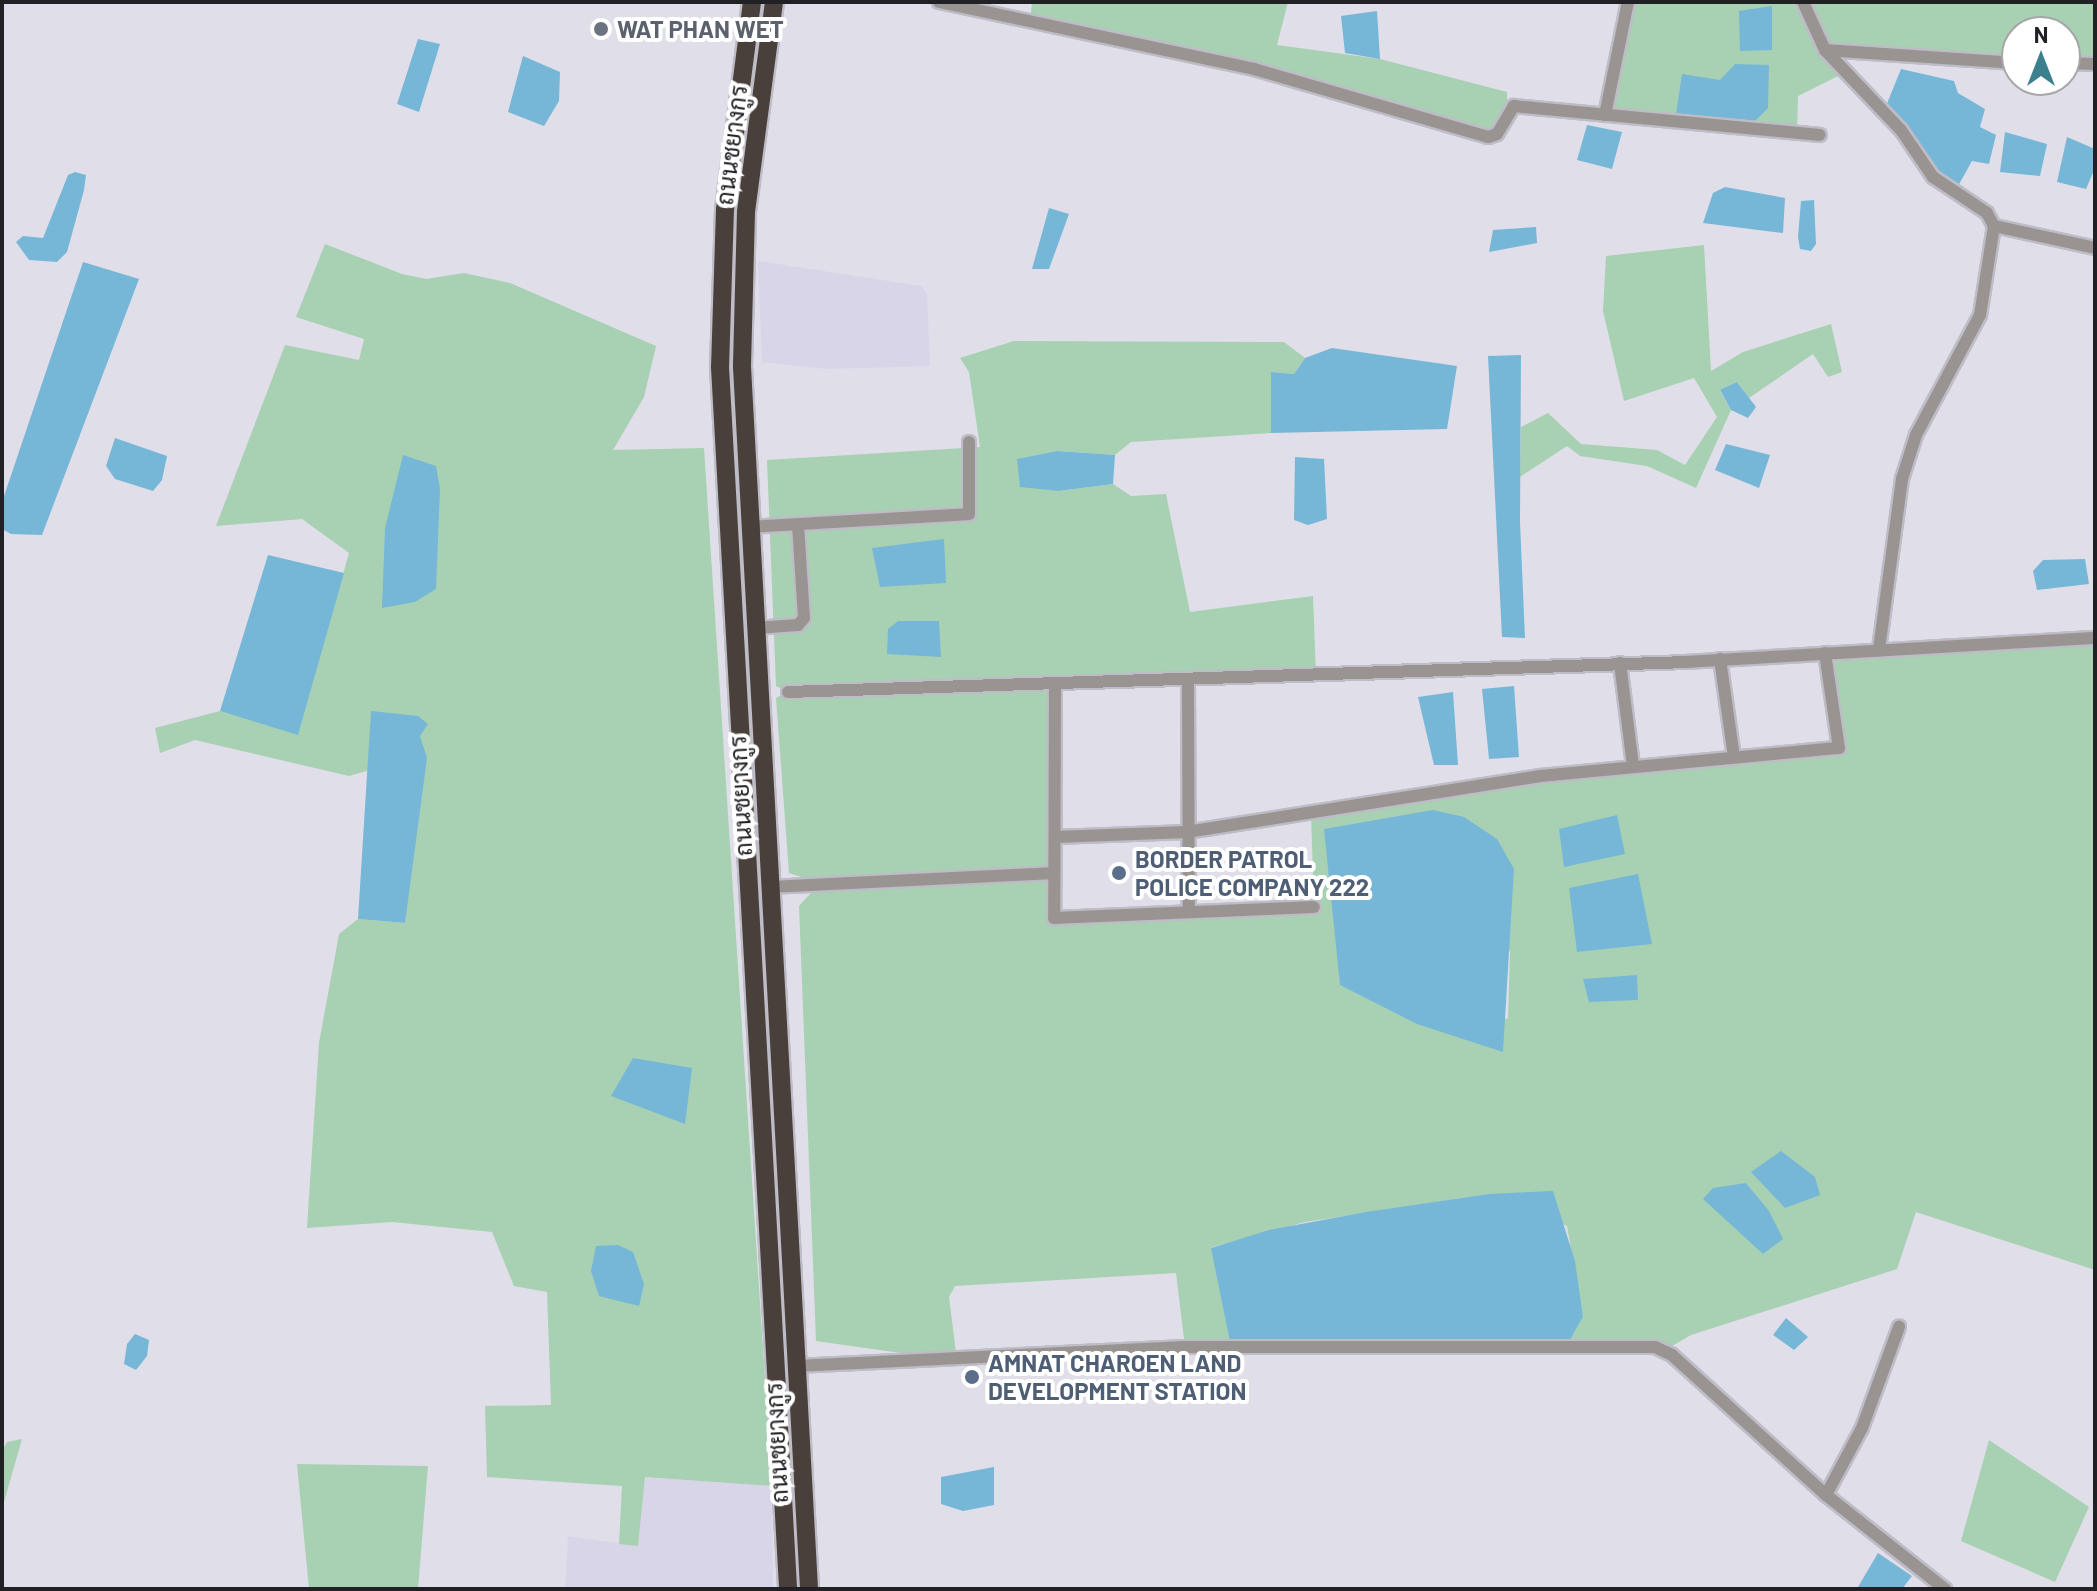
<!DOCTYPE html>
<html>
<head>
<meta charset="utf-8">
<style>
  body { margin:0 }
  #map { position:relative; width:2097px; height:1591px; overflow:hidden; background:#e0dee9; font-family:Barlow,Sarabun,sans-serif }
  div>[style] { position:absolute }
  .built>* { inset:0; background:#d9d5e8 }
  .green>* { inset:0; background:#a7d1b2 }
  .water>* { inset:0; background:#76b7d8 }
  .roads { filter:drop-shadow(2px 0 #bebcc6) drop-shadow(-2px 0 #bebcc6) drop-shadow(0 2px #bebcc6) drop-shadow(0 -2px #bebcc6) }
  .minor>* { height:12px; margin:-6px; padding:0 6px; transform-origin:6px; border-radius:6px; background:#999491 }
  .highway>* { height:18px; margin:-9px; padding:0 9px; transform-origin:9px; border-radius:9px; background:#4a403b }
  .dots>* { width:22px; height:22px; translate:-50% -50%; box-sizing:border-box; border:4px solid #fff; border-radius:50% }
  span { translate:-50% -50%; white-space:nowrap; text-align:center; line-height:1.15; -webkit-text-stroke:8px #fff; paint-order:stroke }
  .worship-label { font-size:24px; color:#5b616d; font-weight:700 }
  .left { translate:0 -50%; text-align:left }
  .street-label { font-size:24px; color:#212024 }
  .service-label { font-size:24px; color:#4e5e75; font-weight:700 }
  .frame { position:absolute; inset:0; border:4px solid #212024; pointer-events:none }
  .north { position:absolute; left:2001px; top:16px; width:80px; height:80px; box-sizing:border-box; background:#fff; border:2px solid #a6a6a7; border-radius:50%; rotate:0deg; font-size:22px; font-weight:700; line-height:32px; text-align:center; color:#212024 }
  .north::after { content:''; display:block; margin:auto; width:28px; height:36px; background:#3b818d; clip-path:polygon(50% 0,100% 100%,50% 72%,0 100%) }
</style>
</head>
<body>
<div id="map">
  <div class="built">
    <i style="clip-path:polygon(758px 261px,921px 286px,927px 294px,930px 366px,827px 369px,762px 362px)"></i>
    <i style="clip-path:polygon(644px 1477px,772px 1486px,773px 1589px,565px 1589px,568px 1536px,638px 1546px)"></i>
  </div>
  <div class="green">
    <i style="clip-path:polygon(1032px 2px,1288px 2px,1277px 45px,1380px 59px,1507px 92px,1507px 110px,1497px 134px,1254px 69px,1030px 23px)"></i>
    <i style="clip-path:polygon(1628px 2px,2095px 2px,2095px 64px,2065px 63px,2065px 32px,2017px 32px,2017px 63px,1827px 50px,1846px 72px,1798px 96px,1797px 133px,1605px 115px)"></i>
    <i style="clip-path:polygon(325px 244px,402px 274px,426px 279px,464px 273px,510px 283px,656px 346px,644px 397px,613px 450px,704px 448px,772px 1486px,645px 1477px,638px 1546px,619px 1544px,622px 1486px,487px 1477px,485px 1406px,551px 1405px,547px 1292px,514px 1286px,492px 1232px,392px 1222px,307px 1228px,319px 1043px,339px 934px,358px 919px,405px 923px,420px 736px,371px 711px,370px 770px,349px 776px,195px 740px,160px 753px,155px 728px,220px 711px,298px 734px,349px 553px,302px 519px,216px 526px,285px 345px,359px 360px,364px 339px,296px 317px)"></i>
    <i style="clip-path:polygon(1704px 245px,1711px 371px,1743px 352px,1831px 324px,1842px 372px,1828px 377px,1813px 354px,1749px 398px,1737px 382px,1720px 391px,1731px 410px,1696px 488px,1647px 466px,1580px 456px,1567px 446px,1520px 477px,1521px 427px,1548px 413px,1581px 444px,1657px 450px,1685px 465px,1717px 417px,1694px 378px,1624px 401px,1603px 311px,1606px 256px)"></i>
    <i style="clip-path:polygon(evenodd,1014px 341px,1284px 342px,1305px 358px,1294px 374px,1271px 372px,1271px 433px,1131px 442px,1115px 455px,1058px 451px,1059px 491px,1113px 484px,1131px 496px,1166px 494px,1190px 612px,1313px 596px,1316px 675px,1055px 684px,1054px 917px,1314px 906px,1311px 814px,1399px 795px,1839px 748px,1825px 653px,2095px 638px,2095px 1270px,1916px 1212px,1897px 1269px,1691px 1335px,1665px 1350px,1566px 1347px,1583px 1317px,1567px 1226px,1489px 1194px,1305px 1222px,1212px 1247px,1231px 1347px,1185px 1347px,1176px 1273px,955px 1286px,949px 1297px,957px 1361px,816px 1341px,799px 906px,820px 883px,789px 873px,776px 698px,787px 692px,776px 686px,767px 460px,980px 447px,969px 372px,960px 358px,1014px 341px,1336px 908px,1510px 951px,1508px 1019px,1340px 985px,1336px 908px)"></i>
    <i style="clip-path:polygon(22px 1439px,4px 1502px,2px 1508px,2px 1451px,7px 1442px)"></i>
    <i style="clip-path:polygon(1989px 1440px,2089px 1507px,2055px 1582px,1961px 1541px)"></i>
    <i style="clip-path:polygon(297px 1464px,428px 1466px,418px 1589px,309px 1589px)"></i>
  </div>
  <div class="water">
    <i style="clip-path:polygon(1772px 6px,1772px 50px,1740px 51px,1739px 11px)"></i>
    <i style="clip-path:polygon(1377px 11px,1380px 59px,1345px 53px,1341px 16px)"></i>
    <i style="clip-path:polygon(418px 39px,440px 44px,419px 112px,397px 104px)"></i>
    <i style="clip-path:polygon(523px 56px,560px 72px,559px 101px,544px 126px,508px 112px)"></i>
    <i style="clip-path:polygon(1735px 64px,1769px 65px,1768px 108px,1755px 121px,1676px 114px,1682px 74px,1720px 80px)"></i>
    <i style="clip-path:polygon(1901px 69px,1954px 81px,1958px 93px,1985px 109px,1980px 127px,1996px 135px,1989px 164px,1972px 161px,1953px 195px,1884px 111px)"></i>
    <i style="clip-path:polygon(1587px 125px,1622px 132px,1612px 169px,1577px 160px)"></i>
    <i style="clip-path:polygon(2005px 132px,2047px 144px,2040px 176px,2000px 172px)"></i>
    <i style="clip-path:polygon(2067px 137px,2095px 149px,2095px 168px,2086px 189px,2057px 182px)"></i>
    <i style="clip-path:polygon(75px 172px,86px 175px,84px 190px,67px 252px,57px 262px,29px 260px,16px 242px,23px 236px,43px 238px,68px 175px)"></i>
    <i style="clip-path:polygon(1725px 187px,1785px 198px,1783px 233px,1703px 223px,1713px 193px)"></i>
    <i style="clip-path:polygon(1814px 200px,1816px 244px,1811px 251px,1800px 249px,1798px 237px,1801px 201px)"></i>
    <i style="clip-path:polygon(1049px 208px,1069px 214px,1049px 269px,1032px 269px)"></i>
    <i style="clip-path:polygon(1536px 227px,1537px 243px,1489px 252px,1493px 230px)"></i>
    <i style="clip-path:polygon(83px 262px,139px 279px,42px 535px,11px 534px,2px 529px,2px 502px)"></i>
    <i style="clip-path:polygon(1332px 348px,1457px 366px,1447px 429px,1271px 433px,1271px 372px,1294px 374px,1305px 358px)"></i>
    <i style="clip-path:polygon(1521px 355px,1520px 522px,1525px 638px,1502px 637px,1488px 356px)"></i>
    <i style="clip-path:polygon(1737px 382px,1756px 407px,1748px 418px,1731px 410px,1720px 390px)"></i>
    <i style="clip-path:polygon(115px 438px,167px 456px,162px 480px,153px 491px,115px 479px,106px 466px)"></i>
    <i style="clip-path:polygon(1726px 444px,1770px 455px,1759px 488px,1715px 470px)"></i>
    <i style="clip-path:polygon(1058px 451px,1115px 455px,1113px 484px,1059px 491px,1020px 487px,1017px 459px)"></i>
    <i style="clip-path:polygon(403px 455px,436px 466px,440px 489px,436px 589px,415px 602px,382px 608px,385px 528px)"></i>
    <i style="clip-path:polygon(1295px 457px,1324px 459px,1327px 519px,1308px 525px,1294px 520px)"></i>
    <i style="clip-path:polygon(944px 539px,946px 583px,880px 587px,872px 548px)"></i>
    <i style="clip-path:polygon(268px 555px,344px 573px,298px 735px,220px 711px)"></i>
    <i style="clip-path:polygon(2085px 559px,2089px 584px,2037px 590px,2033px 571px,2043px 560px)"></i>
    <i style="clip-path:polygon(898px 621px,939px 621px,941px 657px,887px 654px,888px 629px)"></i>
    <i style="clip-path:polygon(1514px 686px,1519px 757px,1489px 759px,1482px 689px)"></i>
    <i style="clip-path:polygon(1453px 692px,1458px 765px,1434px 765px,1418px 697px)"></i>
    <i style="clip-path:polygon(371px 711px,418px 716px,428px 724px,420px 736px,427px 758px,405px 923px,358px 919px)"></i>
    <i style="clip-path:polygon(1433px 810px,1464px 817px,1497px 839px,1514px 869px,1503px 1052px,1417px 1024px,1340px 985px,1324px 829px)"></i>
    <i style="clip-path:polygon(1617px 815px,1625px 854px,1564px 867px,1559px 829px)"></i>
    <i style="clip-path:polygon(1638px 874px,1652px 944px,1577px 952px,1569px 888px)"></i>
    <i style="clip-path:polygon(1637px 975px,1638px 1000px,1589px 1002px,1583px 979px)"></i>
    <i style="clip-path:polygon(633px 1058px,692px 1068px,685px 1124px,611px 1096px)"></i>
    <i style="clip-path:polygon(1781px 1151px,1815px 1177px,1820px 1195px,1785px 1208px,1751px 1172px)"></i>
    <i style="clip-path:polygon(1746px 1183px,1769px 1211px,1783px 1239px,1763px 1254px,1703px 1199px,1713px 1188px)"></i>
    <i style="clip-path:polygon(1553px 1191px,1575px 1261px,1583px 1317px,1566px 1347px,1231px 1347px,1211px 1248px,1269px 1230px,1366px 1212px,1489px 1194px)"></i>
    <i style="clip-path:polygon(618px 1245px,633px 1252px,644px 1284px,639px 1306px,599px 1296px,591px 1271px,596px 1246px)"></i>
    <i style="clip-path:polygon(1786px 1318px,1808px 1337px,1794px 1350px,1773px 1335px)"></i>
    <i style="clip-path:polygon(135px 1334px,149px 1340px,147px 1356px,136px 1370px,124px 1364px,127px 1344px)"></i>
    <i style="clip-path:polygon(994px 1467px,994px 1505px,963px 1511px,941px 1504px,941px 1477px)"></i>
    <i style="clip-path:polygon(1878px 1553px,1912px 1576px,1902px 1589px,1858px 1587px)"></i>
  </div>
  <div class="roads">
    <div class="minor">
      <i style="left:939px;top:2px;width:322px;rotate:12deg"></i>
      <i style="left:1254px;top:69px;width:244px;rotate:16.2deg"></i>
      <i style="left:1488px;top:137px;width:9px;rotate:-18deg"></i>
      <i style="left:1497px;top:134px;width:33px;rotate:-59deg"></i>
      <i style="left:1514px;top:106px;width:307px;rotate:5.4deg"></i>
      <i style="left:1803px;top:2px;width:53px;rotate:65.4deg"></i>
      <i style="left:1825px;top:50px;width:110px;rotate:46.5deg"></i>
      <i style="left:1901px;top:130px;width:57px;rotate:55.8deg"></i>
      <i style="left:1933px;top:177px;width:65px;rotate:33.7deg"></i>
      <i style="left:1987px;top:213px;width:15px;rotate:62deg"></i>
      <i style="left:1994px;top:226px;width:90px;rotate:98.9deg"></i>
      <i style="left:1980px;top:315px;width:136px;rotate:118.1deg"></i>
      <i style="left:1916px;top:435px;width:46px;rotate:107.7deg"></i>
      <i style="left:1902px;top:479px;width:173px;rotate:97.7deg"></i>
      <i style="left:1825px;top:50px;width:192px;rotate:3.9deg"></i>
      <i style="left:2065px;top:63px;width:30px;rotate:2deg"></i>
      <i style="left:1605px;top:115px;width:115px;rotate:-78.5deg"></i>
      <i style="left:1994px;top:226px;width:103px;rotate:12.3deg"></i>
      <i style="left:750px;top:527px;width:219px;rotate:-3.4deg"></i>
      <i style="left:969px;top:514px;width:72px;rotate:-90deg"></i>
      <i style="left:755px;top:628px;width:43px;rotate:-4deg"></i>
      <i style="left:798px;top:625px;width:9px;rotate:-49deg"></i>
      <i style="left:804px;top:618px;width:92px;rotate:-93.7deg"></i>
      <i style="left:1720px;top:659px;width:99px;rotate:81.9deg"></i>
      <i style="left:1620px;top:663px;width:104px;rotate:82.8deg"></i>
      <i style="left:1188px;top:679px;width:233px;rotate:89.8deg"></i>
      <i style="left:1055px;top:684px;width:234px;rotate:90.2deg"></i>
      <i style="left:1054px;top:918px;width:260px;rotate:-2.4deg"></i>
      <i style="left:788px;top:692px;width:900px;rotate:-1.91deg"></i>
      <i style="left:1687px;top:662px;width:409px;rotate:-3.4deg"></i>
      <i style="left:1055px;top:837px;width:132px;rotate:-2.2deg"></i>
      <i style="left:1187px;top:832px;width:358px;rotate:-9deg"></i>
      <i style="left:1541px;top:776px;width:299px;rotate:-5.4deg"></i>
      <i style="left:1839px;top:748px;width:96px;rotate:-98.4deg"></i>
      <i style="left:770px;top:887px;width:284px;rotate:-2.8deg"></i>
      <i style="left:796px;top:1366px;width:389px;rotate:-2.8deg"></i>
      <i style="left:1185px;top:1347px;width:470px"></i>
      <i style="left:1655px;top:1347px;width:19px;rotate:25deg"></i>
      <i style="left:1672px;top:1355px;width:208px;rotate:42.3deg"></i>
      <i style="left:1826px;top:1495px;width:152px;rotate:38.3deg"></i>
      <i style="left:1826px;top:1495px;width:76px;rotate:-61.8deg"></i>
      <i style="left:1862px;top:1428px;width:108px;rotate:-69.9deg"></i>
    </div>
    <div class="highway">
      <i style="left:752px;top:2px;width:209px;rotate:97.4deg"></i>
      <i style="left:725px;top:209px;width:158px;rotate:91.8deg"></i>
      <i style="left:720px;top:367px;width:1224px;rotate:86.81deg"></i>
      <i style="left:774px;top:2px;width:212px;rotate:97.6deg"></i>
      <i style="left:746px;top:212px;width:155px;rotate:91.5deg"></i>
      <i style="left:742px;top:367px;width:1224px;rotate:86.86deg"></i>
    </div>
  </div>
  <div class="dots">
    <i style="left:601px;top:29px;background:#6b7280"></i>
    <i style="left:1119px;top:873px;background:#5c6f8a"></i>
    <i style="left:972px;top:1377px;background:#5c6f8a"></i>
  </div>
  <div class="worship-label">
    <span class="left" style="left:617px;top:29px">WAT PHAN WET</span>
  </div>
  <div class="street-label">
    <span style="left:731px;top:145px;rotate:-83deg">ถนนชยางกูร</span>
    <span style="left:740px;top:796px;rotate:-93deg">ถนนชยางกูร</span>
    <span style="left:776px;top:1443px;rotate:-93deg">ถนนชยางกูร</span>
  </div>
  <div class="service-label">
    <span class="left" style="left:1135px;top:873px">BORDER PATROL<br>POLICE COMPANY 222</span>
    <span class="left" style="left:988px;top:1377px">AMNAT CHAROEN LAND<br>DEVELOPMENT STATION</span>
  </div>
  <div class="frame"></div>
  <div class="north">N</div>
</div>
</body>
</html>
